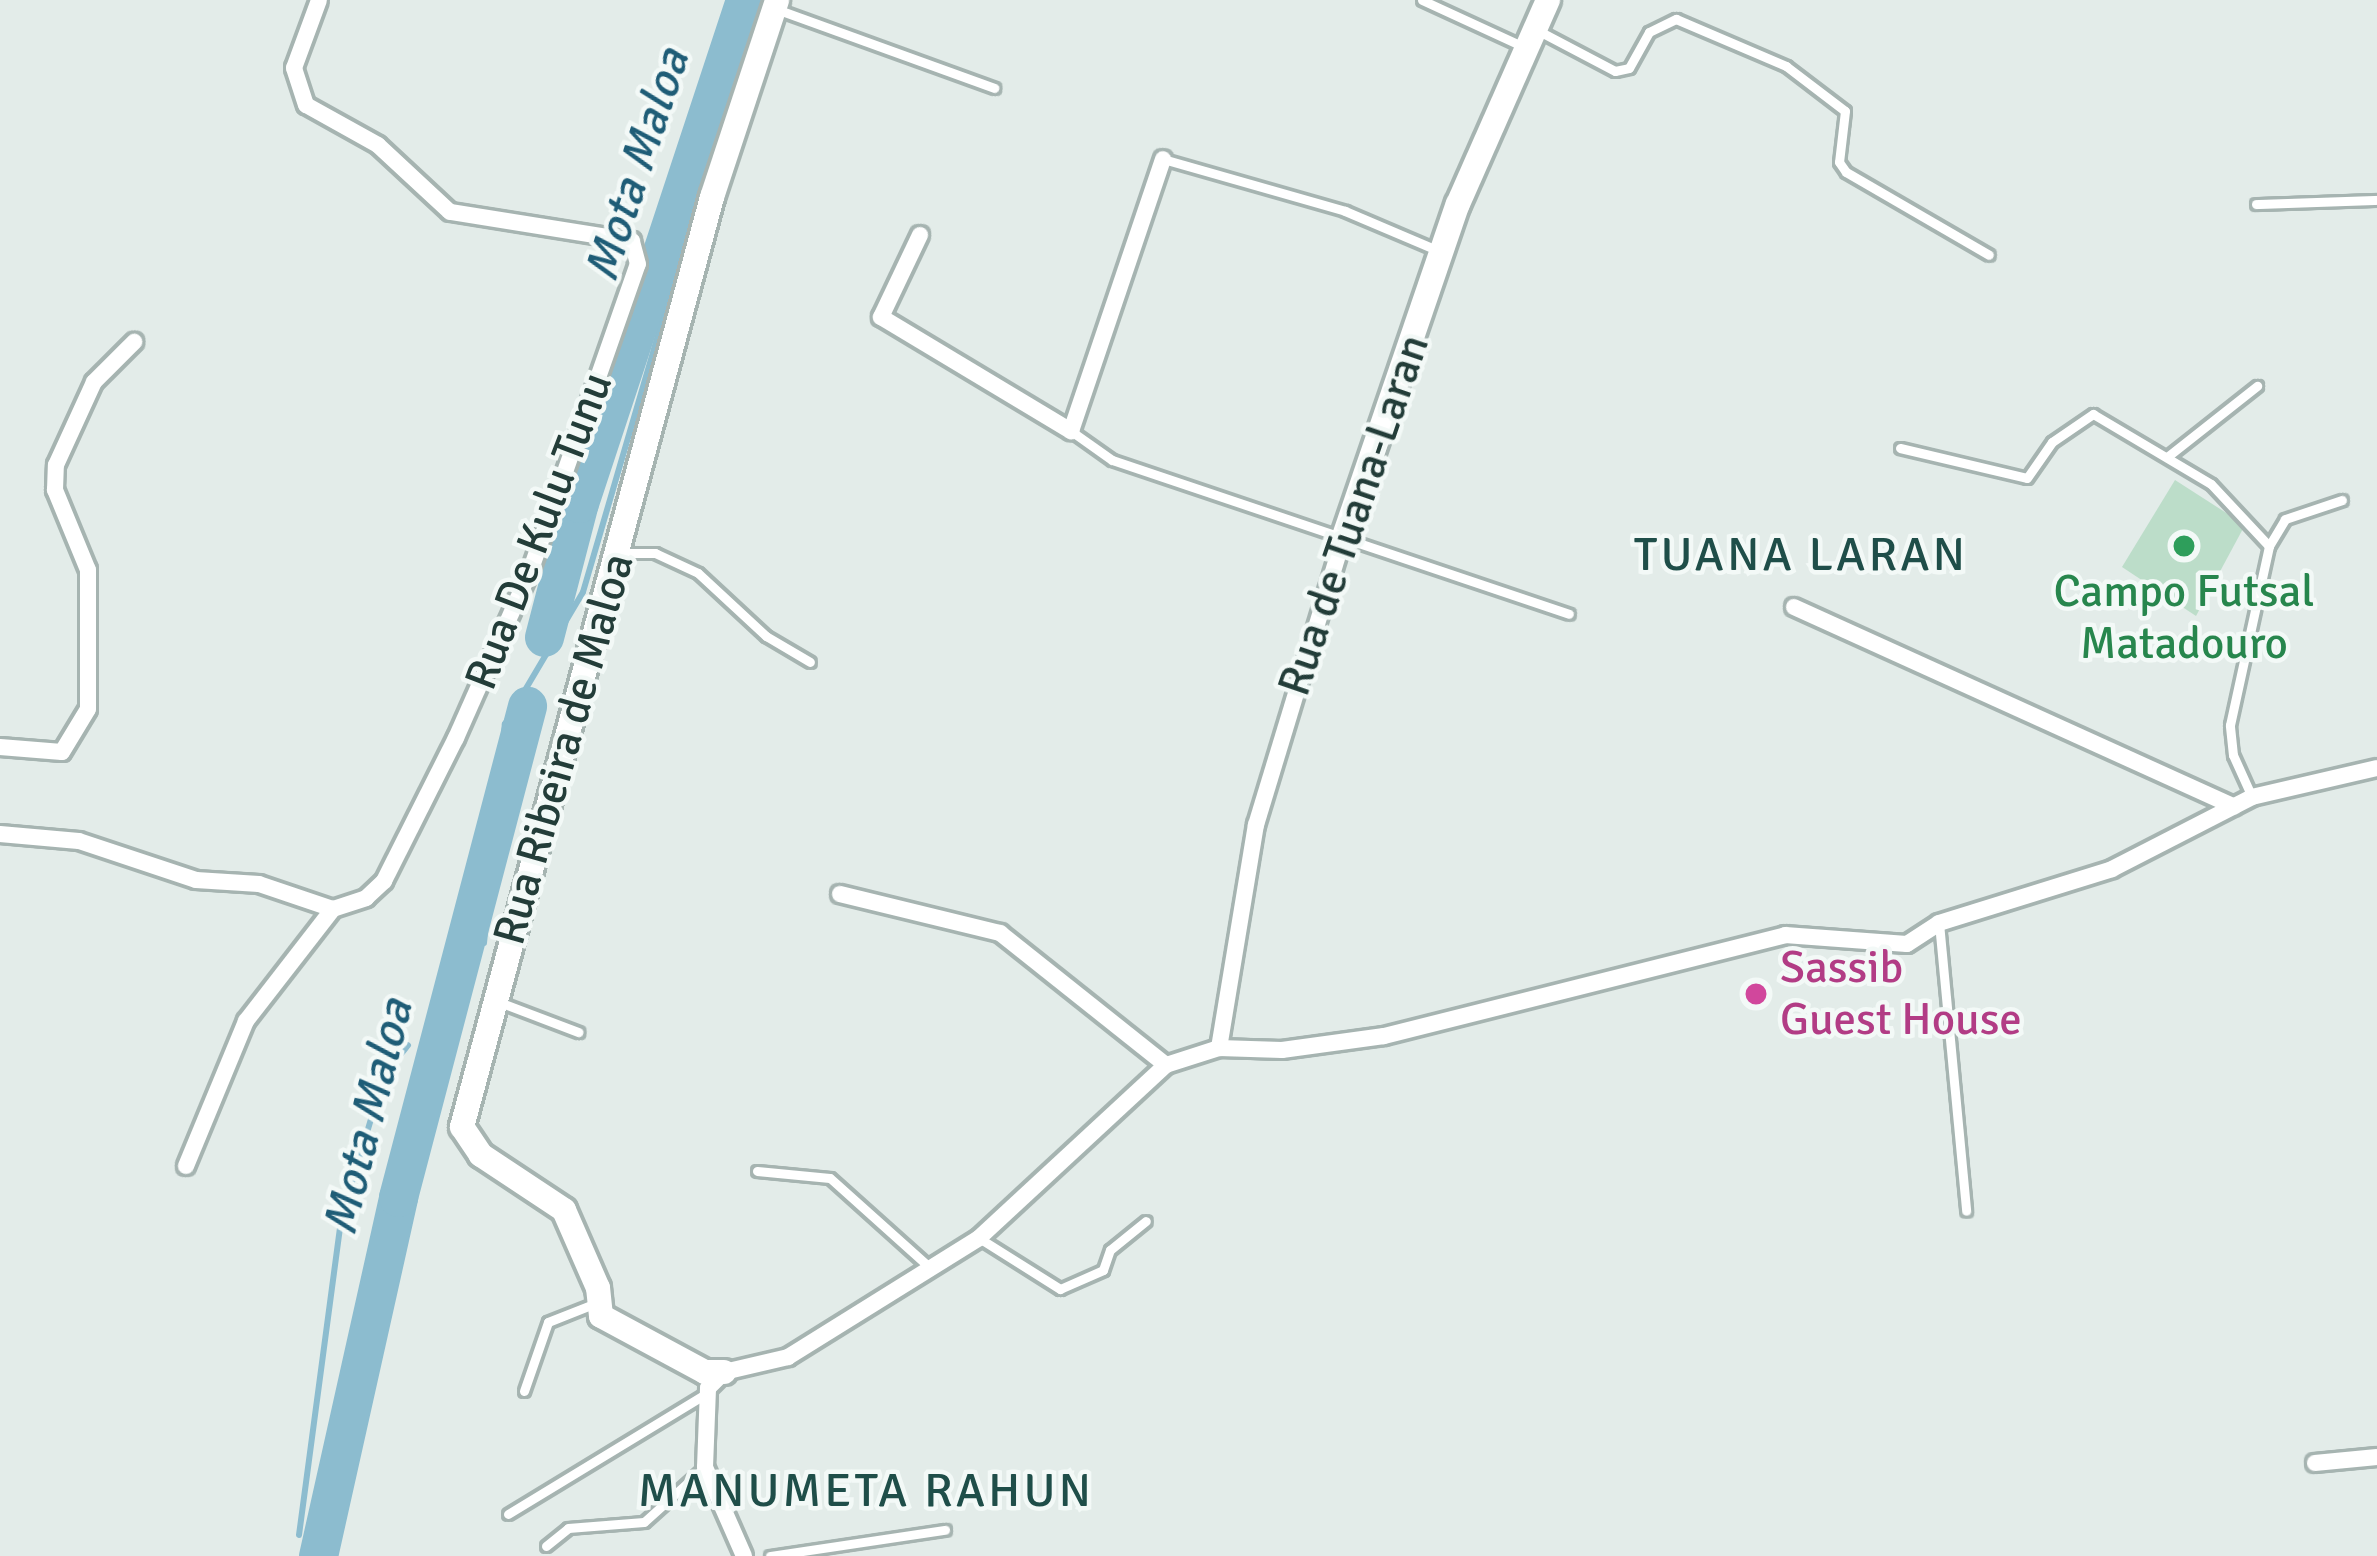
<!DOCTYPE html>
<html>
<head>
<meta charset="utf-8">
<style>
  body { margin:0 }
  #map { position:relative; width:2377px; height:1556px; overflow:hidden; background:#e3ece9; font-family:Signika,sans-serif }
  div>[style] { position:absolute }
  .green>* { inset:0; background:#bcddc9 }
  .stream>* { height:6px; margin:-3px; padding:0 3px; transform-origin:3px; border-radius:3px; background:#8cbccf }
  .river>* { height:39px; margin:-19.5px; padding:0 19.5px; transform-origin:19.5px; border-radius:19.5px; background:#8cbccf }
  .roads { filter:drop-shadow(3px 0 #a6b4b1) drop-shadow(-3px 0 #a6b4b1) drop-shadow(0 3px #a6b4b1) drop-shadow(0 -3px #a6b4b1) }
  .lane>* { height:9px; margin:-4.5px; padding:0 4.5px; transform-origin:4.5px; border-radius:4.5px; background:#fff }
  .street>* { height:16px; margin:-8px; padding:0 8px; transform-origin:8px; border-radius:8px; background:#fff }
  .secondary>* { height:24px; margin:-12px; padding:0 12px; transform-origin:12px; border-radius:12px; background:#fff }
  .dots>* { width:33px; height:33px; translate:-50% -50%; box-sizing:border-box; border:6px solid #f3f9f7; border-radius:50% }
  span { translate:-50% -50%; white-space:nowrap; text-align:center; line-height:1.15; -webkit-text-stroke:9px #f3f9f7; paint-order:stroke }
  .street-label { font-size:45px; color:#233d39 }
  .leisure-label { font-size:45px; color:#27864d }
  .hotel-label { font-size:45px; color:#b23c85 }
  .left { translate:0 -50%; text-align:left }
  .water-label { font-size:48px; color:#1f5d77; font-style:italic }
  .neighbourhood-label { font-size:48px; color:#1f4e49; letter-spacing:3px }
</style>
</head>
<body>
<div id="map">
  <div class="green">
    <i style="clip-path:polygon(2175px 480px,2245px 525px,2196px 616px,2122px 567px)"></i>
  </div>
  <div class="stream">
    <i style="left:502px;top:756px;width:32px;rotate:-85deg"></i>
    <i style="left:505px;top:724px;width:153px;rotate:-59.4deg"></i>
    <i style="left:583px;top:592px;width:617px;rotate:-73.71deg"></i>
    <i style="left:484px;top:943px;width:28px;rotate:-84deg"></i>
    <i style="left:299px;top:1535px;width:319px;rotate:-82.4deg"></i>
    <i style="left:341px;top:1219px;width:149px;rotate:-73.3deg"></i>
    <i style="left:384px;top:1076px;width:39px;rotate:-52deg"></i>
  </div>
  <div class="river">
    <i style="left:544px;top:637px;width:138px;rotate:-75.4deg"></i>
    <i style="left:579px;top:503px;width:530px;rotate:-71.74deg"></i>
    <i style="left:318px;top:1556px;width:368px;rotate:-77.4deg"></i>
    <i style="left:398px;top:1197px;width:508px;rotate:-75.28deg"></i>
  </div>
  <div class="roads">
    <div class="lane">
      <i style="left:1422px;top:0;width:110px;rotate:24.7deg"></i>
      <i style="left:779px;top:10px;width:229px;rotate:19.9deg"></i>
      <i style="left:1537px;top:30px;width:88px;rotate:27.7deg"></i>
      <i style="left:1615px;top:71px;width:14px;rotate:-12deg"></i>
      <i style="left:1629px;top:68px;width:41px;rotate:-60.9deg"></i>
      <i style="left:1649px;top:32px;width:30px;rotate:-26deg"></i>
      <i style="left:1676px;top:19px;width:120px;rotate:23.1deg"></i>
      <i style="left:1786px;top:66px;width:74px;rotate:37.3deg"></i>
      <i style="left:1845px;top:111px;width:51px;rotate:96.7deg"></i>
      <i style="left:1839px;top:162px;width:12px;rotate:55deg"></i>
      <i style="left:1846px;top:172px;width:165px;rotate:30.1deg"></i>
      <i style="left:1163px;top:159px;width:189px;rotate:15.9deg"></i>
      <i style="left:1345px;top:211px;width:100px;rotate:23deg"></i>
      <i style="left:2256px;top:204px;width:121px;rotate:-1.9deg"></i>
      <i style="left:1071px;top:431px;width:50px;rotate:35.3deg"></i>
      <i style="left:1112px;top:460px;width:482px;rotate:18.6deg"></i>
      <i style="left:1900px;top:448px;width:130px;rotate:13.3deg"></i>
      <i style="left:2027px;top:478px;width:44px;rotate:-55.2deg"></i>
      <i style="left:2052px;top:442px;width:50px;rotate:-34.3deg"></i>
      <i style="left:2093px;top:414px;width:137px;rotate:30.7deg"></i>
      <i style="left:2211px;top:484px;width:85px;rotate:46.9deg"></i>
      <i style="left:2167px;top:457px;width:115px;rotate:-38.3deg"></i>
      <i style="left:619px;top:553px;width:36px"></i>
      <i style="left:655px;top:553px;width:47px;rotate:24.9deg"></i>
      <i style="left:698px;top:573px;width:93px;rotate:42.8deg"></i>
      <i style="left:766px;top:636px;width:51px;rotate:30.6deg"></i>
      <i style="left:2252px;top:797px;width:46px;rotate:-114.3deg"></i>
      <i style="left:2233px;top:755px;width:30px;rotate:-96deg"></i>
      <i style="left:2230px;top:725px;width:183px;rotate:-77.7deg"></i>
      <i style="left:2269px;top:546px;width:31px;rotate:-59deg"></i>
      <i style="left:2285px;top:519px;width:60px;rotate:-18.4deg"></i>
      <i style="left:1939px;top:923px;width:289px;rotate:84.6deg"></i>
      <i style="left:499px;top:1002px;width:85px;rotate:20.8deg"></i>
      <i style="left:757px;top:1171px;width:73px;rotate:5.5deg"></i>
      <i style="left:830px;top:1178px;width:132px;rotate:41.9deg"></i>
      <i style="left:979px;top:1238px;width:96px;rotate:32.2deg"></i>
      <i style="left:1060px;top:1289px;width:47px;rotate:-23.8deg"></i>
      <i style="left:1103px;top:1270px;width:21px;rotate:-71deg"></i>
      <i style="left:1110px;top:1250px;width:46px;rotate:-38.9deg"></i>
      <i style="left:524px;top:1391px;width:73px;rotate:-70.8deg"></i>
      <i style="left:548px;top:1322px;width:52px;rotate:-21.6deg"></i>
      <i style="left:508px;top:1514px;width:227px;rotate:-31.3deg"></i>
      <i style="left:546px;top:1546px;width:28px;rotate:-39deg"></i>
      <i style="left:568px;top:1528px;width:76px;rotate:-4.5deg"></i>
      <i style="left:644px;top:1522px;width:82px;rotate:-42deg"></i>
      <i style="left:770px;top:1556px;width:177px;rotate:-8.5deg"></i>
    </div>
    <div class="street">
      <i style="left:920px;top:235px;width:91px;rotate:115.4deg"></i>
      <i style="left:881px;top:317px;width:222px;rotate:31deg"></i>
      <i style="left:1071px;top:431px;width:287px;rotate:-71.3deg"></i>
      <i style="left:1794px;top:607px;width:483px;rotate:24.4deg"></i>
      <i style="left:0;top:747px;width:62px;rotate:4.6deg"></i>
      <i style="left:62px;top:752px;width:50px;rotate:-58.8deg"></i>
      <i style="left:88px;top:709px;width:139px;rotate:-90deg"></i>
      <i style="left:88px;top:570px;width:87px;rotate:-112.4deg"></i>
      <i style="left:55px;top:490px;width:25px;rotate:-88deg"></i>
      <i style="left:56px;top:465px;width:91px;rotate:-65.4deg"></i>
      <i style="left:94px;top:382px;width:57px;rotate:-45deg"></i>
      <i style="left:0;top:834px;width:79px;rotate:5.1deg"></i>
      <i style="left:79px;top:841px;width:123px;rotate:18.4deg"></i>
      <i style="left:196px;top:880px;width:63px;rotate:3.6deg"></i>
      <i style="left:259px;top:884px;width:78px;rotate:18.7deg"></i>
      <i style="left:333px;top:909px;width:35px;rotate:-18deg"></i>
      <i style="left:366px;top:898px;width:25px;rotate:-43deg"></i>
      <i style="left:384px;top:881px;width:160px;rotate:-63.3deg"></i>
      <i style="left:456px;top:738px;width:185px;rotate:-66.1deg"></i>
      <i style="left:531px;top:569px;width:323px;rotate:-70.7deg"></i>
      <i style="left:638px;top:264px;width:24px;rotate:-105deg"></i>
      <i style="left:632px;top:241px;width:184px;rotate:-170.9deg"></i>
      <i style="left:450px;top:212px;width:98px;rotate:-137.1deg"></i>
      <i style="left:378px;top:145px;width:82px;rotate:-150.9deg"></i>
      <i style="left:306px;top:105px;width:39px;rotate:-108deg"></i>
      <i style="left:294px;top:68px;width:72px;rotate:-69.8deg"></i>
      <i style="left:840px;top:894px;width:165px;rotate:13.7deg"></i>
      <i style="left:1000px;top:933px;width:212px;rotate:38.5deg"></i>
      <i style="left:1219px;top:1048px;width:226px;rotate:-80.6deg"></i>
      <i style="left:1256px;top:825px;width:299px;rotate:-73.1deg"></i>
      <i style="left:186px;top:1166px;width:157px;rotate:-67.5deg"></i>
      <i style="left:246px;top:1021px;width:142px;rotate:-52.2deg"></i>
      <i style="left:2315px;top:1463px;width:62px;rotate:-5.5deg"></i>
      <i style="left:744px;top:1556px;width:97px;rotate:-113.7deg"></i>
      <i style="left:705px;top:1467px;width:79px;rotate:-87.8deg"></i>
      <i style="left:708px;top:1388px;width:23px;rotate:-45deg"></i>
      <i style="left:724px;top:1372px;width:66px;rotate:-13.2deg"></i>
      <i style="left:788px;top:1357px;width:225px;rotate:-31.9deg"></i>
      <i style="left:979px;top:1238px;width:255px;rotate:-42.8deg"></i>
      <i style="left:1166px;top:1065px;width:56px;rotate:-17.8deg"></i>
      <i style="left:1219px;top:1048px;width:63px;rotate:1.8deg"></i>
      <i style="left:1282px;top:1050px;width:103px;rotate:-7.8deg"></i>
      <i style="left:1384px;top:1036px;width:414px;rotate:-14.1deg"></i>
      <i style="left:1785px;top:935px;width:122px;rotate:4.2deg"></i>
      <i style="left:1907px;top:944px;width:38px;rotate:-33deg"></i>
      <i style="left:1939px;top:923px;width:181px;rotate:-17.3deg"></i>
      <i style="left:2112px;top:869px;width:157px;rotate:-27.2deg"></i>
      <i style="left:2252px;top:797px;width:128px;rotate:-13.1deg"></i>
    </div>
    <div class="secondary">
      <i style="left:1343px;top:539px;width:354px;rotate:-71.1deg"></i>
      <i style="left:1458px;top:204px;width:223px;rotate:-66.2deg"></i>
      <i style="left:724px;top:1372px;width:19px;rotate:180deg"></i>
      <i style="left:705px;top:1372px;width:118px;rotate:-151.7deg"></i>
      <i style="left:601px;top:1316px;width:28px;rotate:-96deg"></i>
      <i style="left:598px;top:1288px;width:85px;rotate:-113.6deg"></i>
      <i style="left:564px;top:1210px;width:100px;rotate:-146.5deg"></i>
      <i style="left:481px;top:1155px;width:34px;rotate:-124deg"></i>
      <i style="left:462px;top:1127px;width:963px;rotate:-74.95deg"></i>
      <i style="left:712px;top:197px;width:207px;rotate:-71.7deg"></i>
    </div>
  </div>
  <div class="dots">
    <i style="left:2184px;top:546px;background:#2e9e5b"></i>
    <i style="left:1756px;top:994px;background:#d1479c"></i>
  </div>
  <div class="street-label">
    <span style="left:1354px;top:515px;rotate:-71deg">Rua de Tuana-Laran</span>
    <span style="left:539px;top:531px;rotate:-69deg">Rua De Kulu Tunu</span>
    <span style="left:564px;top:749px;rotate:-74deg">Rua Ribeira de Maloa</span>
  </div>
  <div class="leisure-label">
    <span style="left:2184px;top:618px">Campo Futsal<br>Matadouro</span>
  </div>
  <div class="hotel-label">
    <span class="left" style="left:1780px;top:994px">Sassib<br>Guest House</span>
  </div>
  <div class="water-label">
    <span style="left:637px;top:165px;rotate:-72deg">Mota Maloa</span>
    <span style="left:368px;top:1117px;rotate:-76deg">Mota Maloa</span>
  </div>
  <div class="neighbourhood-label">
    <span style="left:1801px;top:555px">TUANA LARAN</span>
    <span style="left:866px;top:1491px">MANUMETA RAHUN</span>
  </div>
</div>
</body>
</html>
